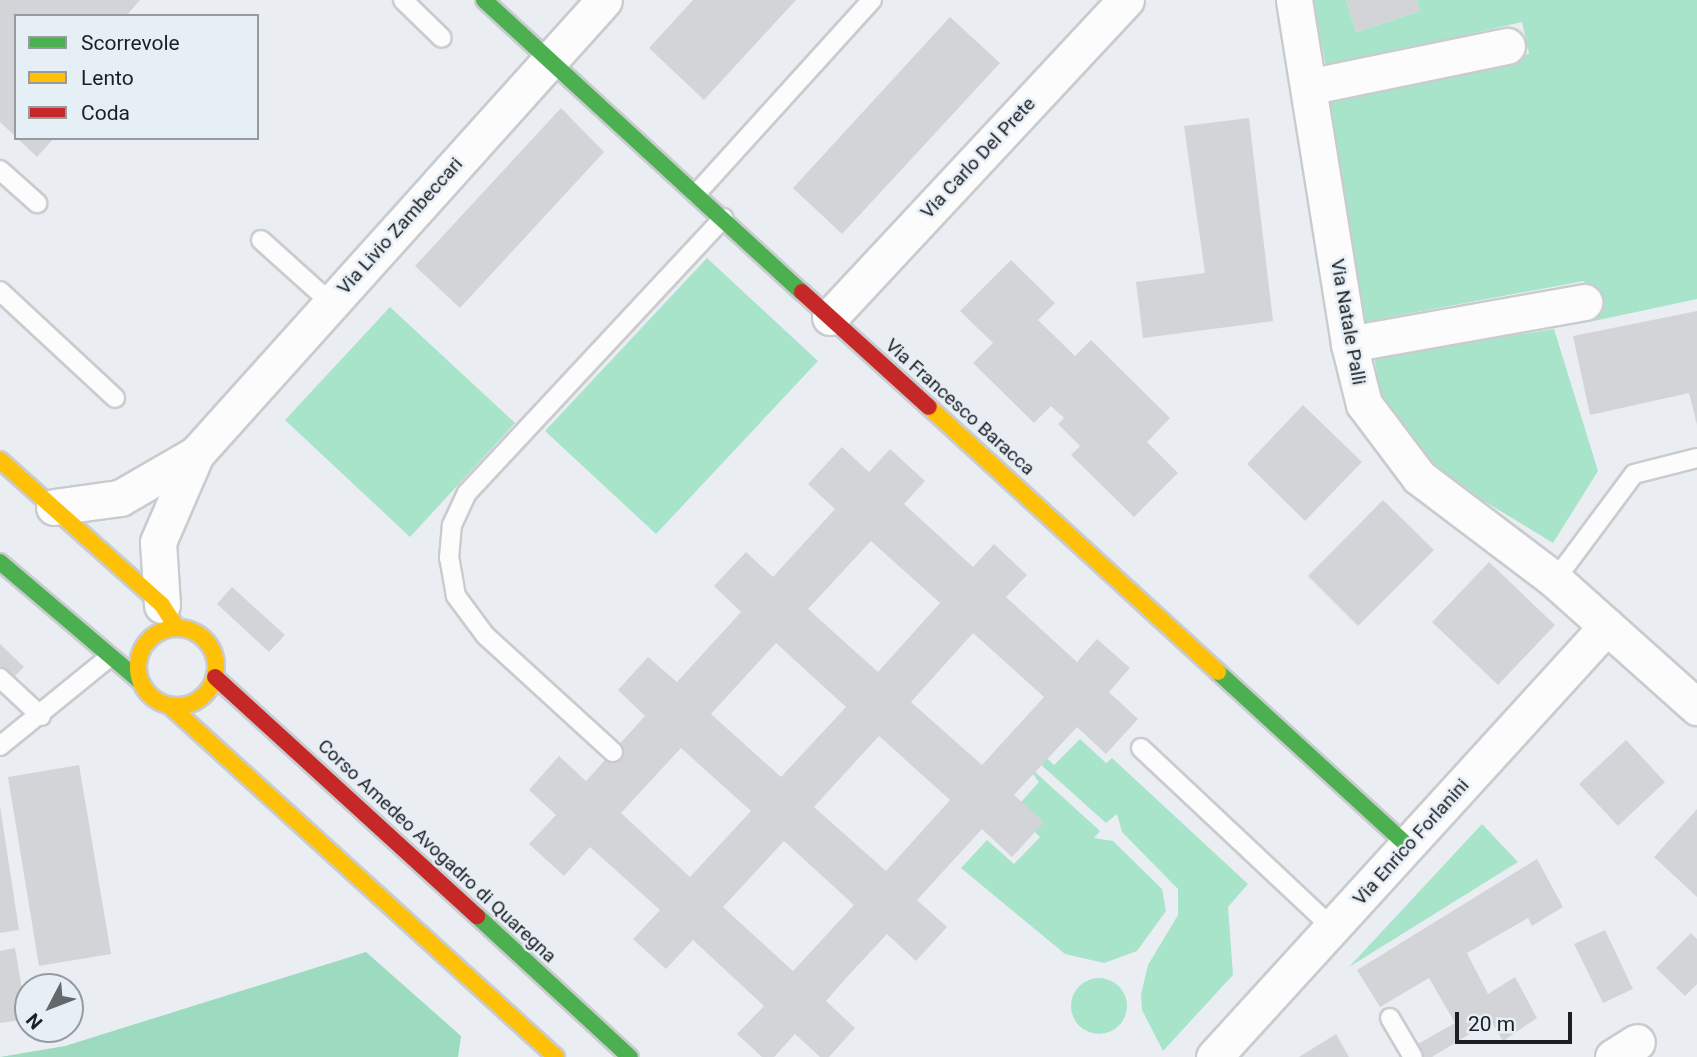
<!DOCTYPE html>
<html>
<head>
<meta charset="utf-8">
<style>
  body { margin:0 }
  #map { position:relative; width:1697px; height:1057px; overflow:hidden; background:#eaeef2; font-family:Roboto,sans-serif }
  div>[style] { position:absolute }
  .green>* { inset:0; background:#a8e4ca }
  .round { border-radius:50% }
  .forest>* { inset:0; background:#9cdbc0 }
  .building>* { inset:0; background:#d3d4d8 }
  .roads { filter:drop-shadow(2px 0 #c9cccf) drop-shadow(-2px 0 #c9cccf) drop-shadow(0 2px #c9cccf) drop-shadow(0 -2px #c9cccf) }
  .lane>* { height:18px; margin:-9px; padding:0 9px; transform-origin:9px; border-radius:9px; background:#fcfcfd }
  .street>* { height:35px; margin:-17.5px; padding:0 17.5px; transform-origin:17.5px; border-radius:17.5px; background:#fcfcfd }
  .fast>* { height:16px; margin:-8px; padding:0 8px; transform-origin:8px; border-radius:8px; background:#4caf50 }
  .slow>* { height:16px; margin:-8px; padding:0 8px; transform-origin:8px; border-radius:8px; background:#ffc107 }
  .slow>.ring { margin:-8px; padding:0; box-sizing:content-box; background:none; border:16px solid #ffc107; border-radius:50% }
  .jam>* { height:16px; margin:-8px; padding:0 8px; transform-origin:8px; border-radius:8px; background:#c62828 }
  span { translate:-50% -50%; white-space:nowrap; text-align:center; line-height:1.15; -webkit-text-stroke:5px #e6eef6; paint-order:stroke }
  .street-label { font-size:19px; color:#1c1f22 }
  .legend { position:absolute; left:14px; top:14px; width:245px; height:126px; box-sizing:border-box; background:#e6eef6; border:2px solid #959ba1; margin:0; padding:9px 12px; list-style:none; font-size:21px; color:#1c1f22 }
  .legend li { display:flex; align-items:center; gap:14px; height:35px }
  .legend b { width:35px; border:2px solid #959ba1 }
  .north { position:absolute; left:14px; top:973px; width:70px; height:70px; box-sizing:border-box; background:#e6eef6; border:2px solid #959ba1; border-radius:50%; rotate:228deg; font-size:19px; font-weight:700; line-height:28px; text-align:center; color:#1c1f22 }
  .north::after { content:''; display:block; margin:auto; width:24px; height:32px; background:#64676b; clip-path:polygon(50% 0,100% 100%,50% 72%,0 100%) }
  .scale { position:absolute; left:1455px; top:1012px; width:117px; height:32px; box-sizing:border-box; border:4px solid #1c1f22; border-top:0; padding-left:9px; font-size:21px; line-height:24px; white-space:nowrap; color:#1c1f22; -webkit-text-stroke:5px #e6eef6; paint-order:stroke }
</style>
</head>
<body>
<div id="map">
  <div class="green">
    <i style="clip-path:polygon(1313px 0,1346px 0,1356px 32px,1420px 11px,1417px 0,1697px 0,1697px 299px,1594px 321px,1584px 281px,1363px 322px,1329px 102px,1529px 54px,1522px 22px,1326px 67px)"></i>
    <i style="clip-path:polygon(707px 258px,818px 361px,656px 534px,545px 431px)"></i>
    <i style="clip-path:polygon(390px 307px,515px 423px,410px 537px,285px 420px)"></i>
    <i style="clip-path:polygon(1554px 329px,1598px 471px,1553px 543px,1425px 465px,1382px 400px,1374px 357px)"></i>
    <i style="clip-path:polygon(1080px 739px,1106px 763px,1112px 758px,1248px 884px,1228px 907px,1233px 975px,1163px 1051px,1142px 1010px,1141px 994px,1148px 965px,1178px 915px,1178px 889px,1122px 832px,1117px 814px,1106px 823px,1029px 754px,1035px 747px,1054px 765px)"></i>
    <i style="clip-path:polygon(1023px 761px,1100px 831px,1094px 838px,1113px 841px,1162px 889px,1166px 911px,1137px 951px,1104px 963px,1065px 954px,961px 868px,987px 840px,1014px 864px,1040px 837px,1013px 811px,1039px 782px)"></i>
    <i style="clip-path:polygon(1482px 824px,1518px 862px,1349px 967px)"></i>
    <i class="round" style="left:1071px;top:978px;width:56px;height:56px"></i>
  </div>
  <div class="forest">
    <i style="clip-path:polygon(366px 952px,461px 1036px,458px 1057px,0 1057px,65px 1046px)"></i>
  </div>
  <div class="building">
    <i style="clip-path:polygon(0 0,140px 0,126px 16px,16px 16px,16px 137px,0 122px)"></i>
    <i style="clip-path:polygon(693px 0,796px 0,704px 100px,649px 48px)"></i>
    <i style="clip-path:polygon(1346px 0,1417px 0,1420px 11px,1356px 32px)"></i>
    <i style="clip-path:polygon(950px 17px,1000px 63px,842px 234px,793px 188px)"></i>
    <i style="clip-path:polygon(561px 108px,604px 152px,460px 308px,415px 266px)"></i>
    <i style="clip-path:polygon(1249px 118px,1273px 321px,1143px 338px,1136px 282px,1205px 273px,1184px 126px)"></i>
    <i style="clip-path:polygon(17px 138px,54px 138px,37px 157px)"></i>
    <i style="clip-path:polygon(1011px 260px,1055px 303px,1038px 320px,1075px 356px,1091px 340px,1170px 418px,1147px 442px,1178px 473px,1134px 517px,1071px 455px,1080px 446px,1058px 424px,1064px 418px,1051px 406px,1034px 423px,973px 363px,993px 343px,960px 311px)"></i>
    <i style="clip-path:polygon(1697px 311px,1697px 425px,1689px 393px,1590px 415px,1573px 336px)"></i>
    <i style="clip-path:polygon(1303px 405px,1362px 462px,1305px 521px,1247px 464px)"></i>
    <i style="clip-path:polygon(evenodd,842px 447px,869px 472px,890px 449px,925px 481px,904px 504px,973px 567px,994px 544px,1027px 575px,1006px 597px,1077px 662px,1097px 639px,1130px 668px,1109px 692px,1138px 719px,1106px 754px,1077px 727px,1014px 795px,1044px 822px,1012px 857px,982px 829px,917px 900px,947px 927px,916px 961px,887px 934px,847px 977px,826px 1001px,855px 1028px,829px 1057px,820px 1057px,795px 1034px,774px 1057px,762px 1057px,737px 1034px,764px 1006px,693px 940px,666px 969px,633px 939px,660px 910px,590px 847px,564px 876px,529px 844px,556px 815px,529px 790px,559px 756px,586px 781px,645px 716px,618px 690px,648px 657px,677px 682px,741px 612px,714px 586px,746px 552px,773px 577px,835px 509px,808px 484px,842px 447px,871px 541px,940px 603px,878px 672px,808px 609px,871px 541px,842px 447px,973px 633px,1044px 697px,982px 765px,911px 702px,973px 633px,842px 447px,776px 643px,846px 707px,781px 777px,711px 714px,776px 643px,842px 447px,879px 736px,950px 800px,886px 871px,814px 807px,879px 736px,842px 447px,681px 748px,751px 811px,690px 877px,621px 813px,681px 748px,842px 447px,784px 841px,854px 905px,793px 971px,723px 907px,784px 841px)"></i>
    <i style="clip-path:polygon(1383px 500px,1434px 550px,1358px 626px,1308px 576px)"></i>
    <i style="clip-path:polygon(1489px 562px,1555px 625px,1498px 685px,1432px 622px)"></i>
    <i style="clip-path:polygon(232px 587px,285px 635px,269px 652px,217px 604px)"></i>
    <i style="clip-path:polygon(0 644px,24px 667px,0 691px)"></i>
    <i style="clip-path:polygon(1626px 740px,1665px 782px,1618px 826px,1579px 784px)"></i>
    <i style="clip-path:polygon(79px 765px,111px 954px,39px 966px,8px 777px)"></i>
    <i style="clip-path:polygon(0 806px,19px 930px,0 933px)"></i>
    <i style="clip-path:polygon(1697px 809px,1697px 897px,1654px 857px)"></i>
    <i style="clip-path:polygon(1537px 859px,1563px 907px,1532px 926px,1528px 918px,1467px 953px,1488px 994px,1515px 977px,1537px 1018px,1503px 1041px,1491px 1021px,1432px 1057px,1422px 1057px,1416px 1045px,1455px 1023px,1429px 978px,1380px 1007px,1357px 970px)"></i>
    <i style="clip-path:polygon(1605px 930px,1633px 989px,1603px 1003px,1574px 944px)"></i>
    <i style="clip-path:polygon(1691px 933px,1697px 939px,1697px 984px,1685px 996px,1656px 968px)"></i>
    <i style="clip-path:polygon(15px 948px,27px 1019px,0 1023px,0 951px)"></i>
    <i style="clip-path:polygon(1336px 1034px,1349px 1057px,1299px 1057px)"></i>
  </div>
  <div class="roads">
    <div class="lane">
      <i style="left:403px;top:0;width:54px;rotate:44.3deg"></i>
      <i style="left:0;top:170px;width:50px;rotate:41.7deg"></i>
      <i style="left:696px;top:194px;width:262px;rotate:-47.8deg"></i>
      <i style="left:261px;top:240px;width:94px;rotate:42deg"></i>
      <i style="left:0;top:291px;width:157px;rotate:42.9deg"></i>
      <i style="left:1555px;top:580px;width:132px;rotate:-53.3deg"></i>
      <i style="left:1634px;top:474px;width:65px;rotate:-14.3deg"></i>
      <i style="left:0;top:678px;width:56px;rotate:42.8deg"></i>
      <i style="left:0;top:746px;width:138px;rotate:-39.1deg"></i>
      <i style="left:1141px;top:748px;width:263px;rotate:43.2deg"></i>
      <i style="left:613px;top:752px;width:173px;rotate:-137.6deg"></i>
      <i style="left:485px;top:635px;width:49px;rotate:-126.6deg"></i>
      <i style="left:456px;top:596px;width:39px;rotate:-100deg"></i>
      <i style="left:449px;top:558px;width:33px;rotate:-85deg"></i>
      <i style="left:452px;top:525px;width:35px;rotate:-65deg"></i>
      <i style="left:467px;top:493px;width:376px;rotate:-47deg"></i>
      <i style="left:1390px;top:1018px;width:45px;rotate:59.5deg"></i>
    </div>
    <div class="street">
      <i style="left:1294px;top:0;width:348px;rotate:80.9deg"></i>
      <i style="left:1349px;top:344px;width:62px;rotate:76deg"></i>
      <i style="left:1364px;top:404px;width:91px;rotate:53deg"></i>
      <i style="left:1419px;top:477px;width:171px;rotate:37.1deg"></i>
      <i style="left:1555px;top:580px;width:191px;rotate:41.8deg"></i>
      <i style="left:1312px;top:86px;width:199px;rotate:-11.6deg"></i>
      <i style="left:830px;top:317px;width:434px;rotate:-47deg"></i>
      <i style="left:1349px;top:344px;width:239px;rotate:-10.1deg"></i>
      <i style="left:54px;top:507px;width:67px;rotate:-7.8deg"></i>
      <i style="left:120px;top:498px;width:88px;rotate:-30.1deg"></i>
      <i style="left:162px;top:605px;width:63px;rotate:-93.6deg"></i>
      <i style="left:158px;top:542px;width:96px;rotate:-66.6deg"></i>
      <i style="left:196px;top:454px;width:610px;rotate:-48.05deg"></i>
      <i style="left:1214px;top:1057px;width:583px;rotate:-47.64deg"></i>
      <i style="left:1613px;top:1057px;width:28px;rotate:-32deg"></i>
    </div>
    <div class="fast">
      <i style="left:484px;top:0;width:432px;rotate:42.6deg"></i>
      <i style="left:0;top:562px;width:185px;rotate:40.4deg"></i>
      <i style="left:1218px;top:672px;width:256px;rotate:42.5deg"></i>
      <i style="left:477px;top:916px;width:208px;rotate:42.7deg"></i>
    </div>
    <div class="slow">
      <i style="left:929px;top:407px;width:392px;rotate:42.5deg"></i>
      <i style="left:0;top:460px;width:217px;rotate:41.8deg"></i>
      <i style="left:162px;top:605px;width:27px;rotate:57deg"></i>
      <i class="ring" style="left:138px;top:628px;width:62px;height:62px"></i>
      <i style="left:170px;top:706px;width:522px;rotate:42.28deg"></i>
    </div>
    <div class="jam">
      <i style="left:802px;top:292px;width:171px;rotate:42.2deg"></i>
      <i style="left:215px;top:677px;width:355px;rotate:42.4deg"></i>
    </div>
  </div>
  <div class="street-label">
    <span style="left:978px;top:158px;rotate:-47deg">Via Carlo Del Prete</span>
    <span style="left:400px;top:226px;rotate:-48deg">Via Livio Zambeccari</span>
    <span style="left:1348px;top:322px;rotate:80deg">Via Natale Palli</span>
    <span style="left:960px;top:407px;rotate:42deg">Via Francesco Baracca</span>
    <span style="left:1411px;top:842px;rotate:-48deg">Via Enrico Forlanini</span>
    <span style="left:437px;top:851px;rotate:43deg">Corso Amedeo Avogadro di Quaregna</span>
  </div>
  <ul class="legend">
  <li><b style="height:9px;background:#4caf50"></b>Scorrevole</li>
  <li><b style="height:9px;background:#ffc107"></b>Lento</li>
  <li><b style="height:9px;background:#c62828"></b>Coda</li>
  </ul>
  <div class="north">N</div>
  <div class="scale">20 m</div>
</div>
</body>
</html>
